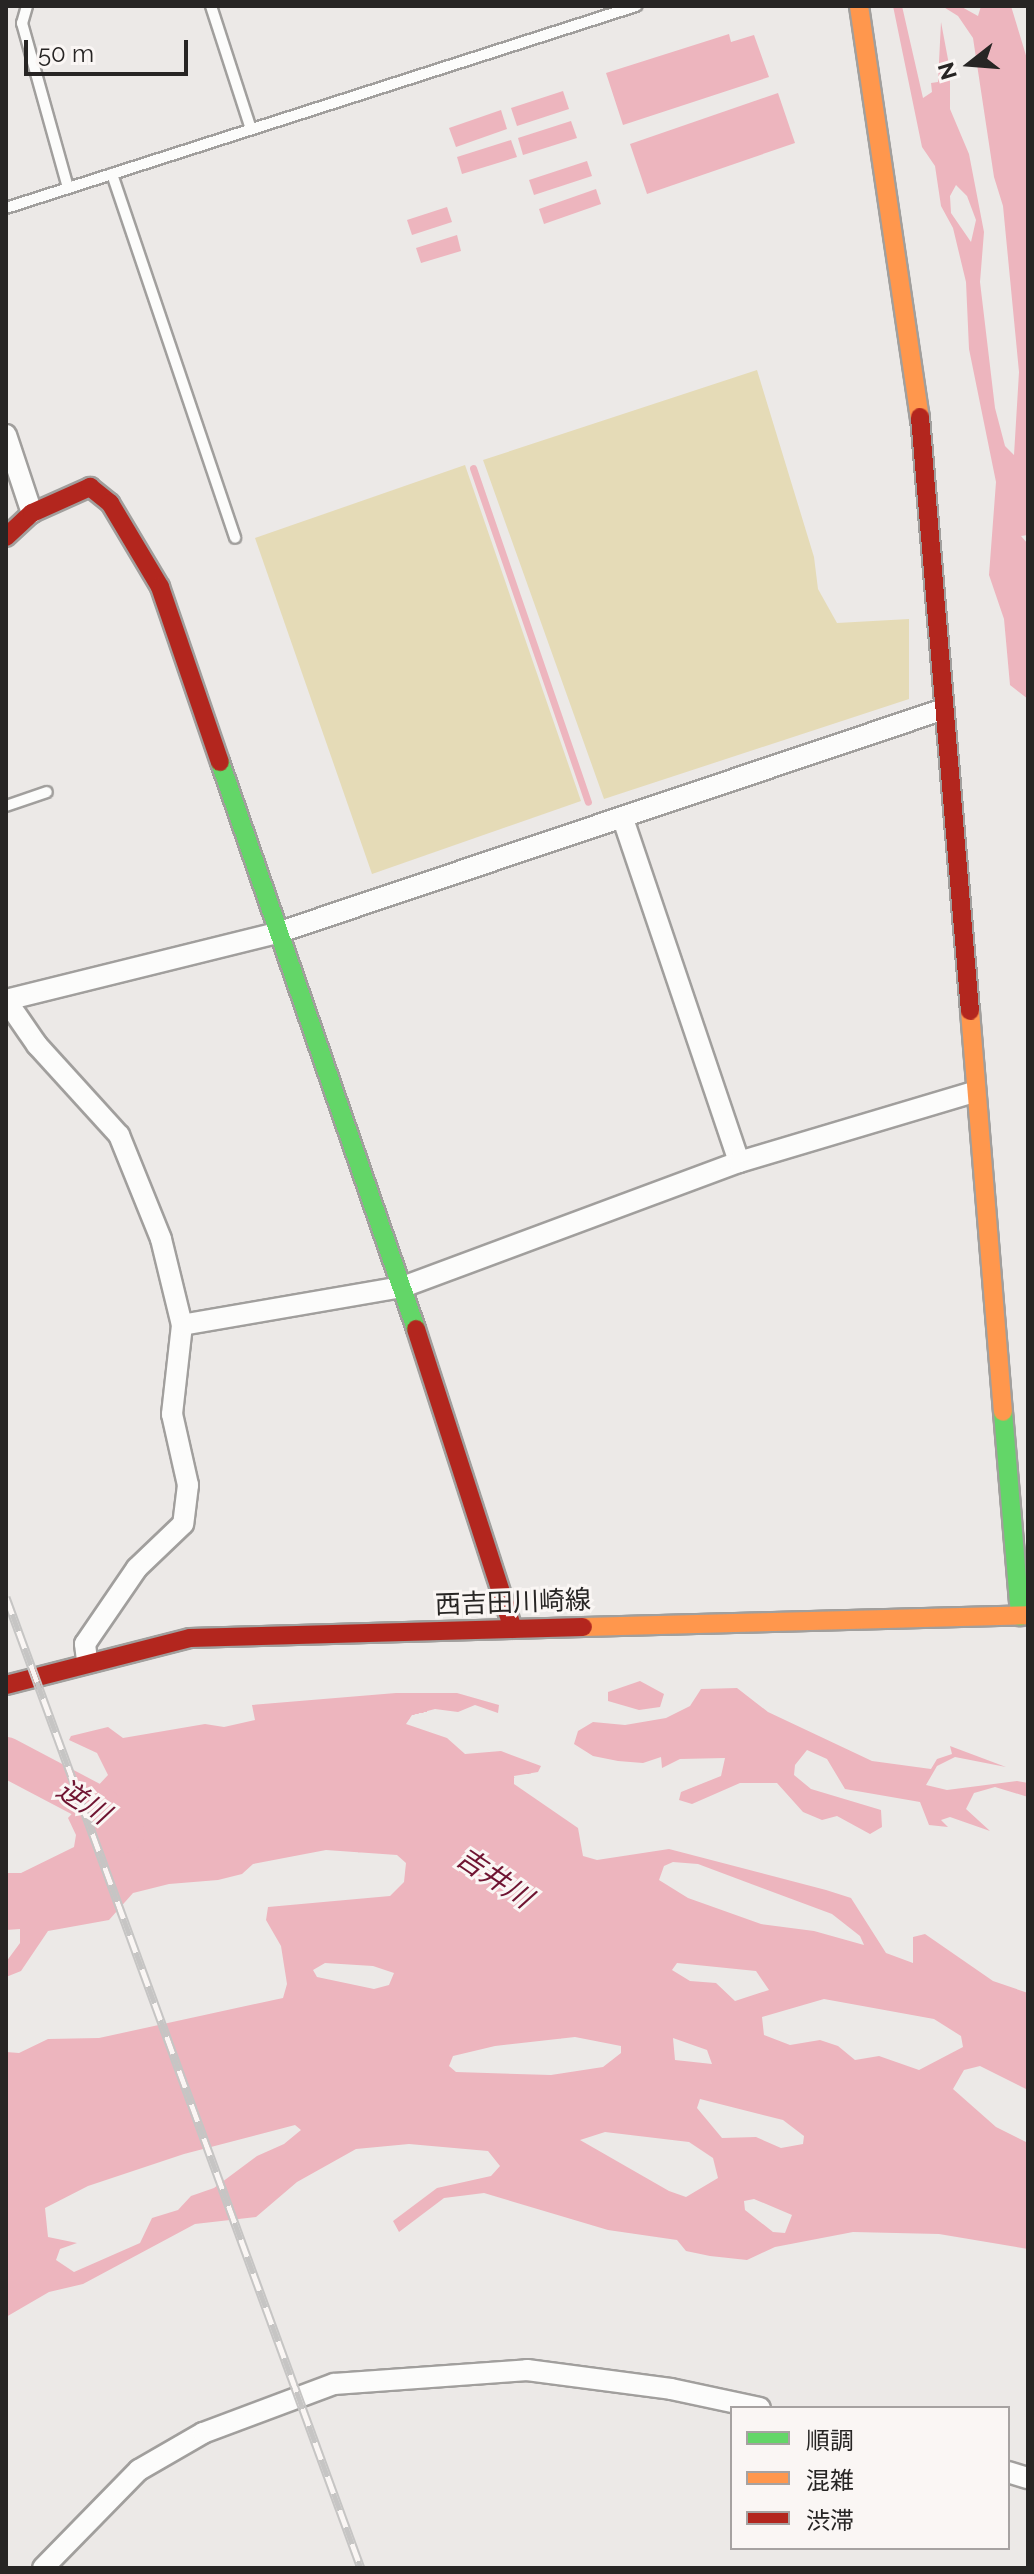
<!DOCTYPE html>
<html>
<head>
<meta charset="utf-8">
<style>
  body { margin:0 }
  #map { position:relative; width:1034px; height:2574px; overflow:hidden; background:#ece9e7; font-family:Raleway,"Noto Sans JP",sans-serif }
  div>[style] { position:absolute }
  .green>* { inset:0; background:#e5dbb7 }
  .water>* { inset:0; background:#edb5be }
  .stream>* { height:7px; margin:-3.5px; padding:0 3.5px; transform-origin:3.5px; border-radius:3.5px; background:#edb5be }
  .river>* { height:40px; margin:-20px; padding:0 20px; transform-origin:20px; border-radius:20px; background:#edb5be }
  .roads { filter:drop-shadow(2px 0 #a19f9d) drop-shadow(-2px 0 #a19f9d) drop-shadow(0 2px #a19f9d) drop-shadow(0 -2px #a19f9d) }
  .lane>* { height:10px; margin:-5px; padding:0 5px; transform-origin:5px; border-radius:5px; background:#fcfcfb }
  .street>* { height:20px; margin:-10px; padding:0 10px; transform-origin:10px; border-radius:10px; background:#fcfcfb }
  .fast>* { height:18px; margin:-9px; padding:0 9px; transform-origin:9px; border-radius:9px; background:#63d668 }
  .slow>* { height:18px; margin:-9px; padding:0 9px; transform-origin:9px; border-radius:9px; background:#ff974d }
  .jam>* { height:18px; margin:-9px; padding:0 9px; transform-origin:9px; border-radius:9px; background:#b3261e }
  .rail>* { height:9px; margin-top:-4.5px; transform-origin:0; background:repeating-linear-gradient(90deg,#faf6f4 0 18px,#c6c5c4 0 36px); box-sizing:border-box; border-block:2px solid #c6c5c4 }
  span { translate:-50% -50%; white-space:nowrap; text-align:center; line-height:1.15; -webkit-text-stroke:6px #faf6f4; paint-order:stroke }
  .street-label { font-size:26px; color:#272524 }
  .water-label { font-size:28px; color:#6f1431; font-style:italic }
  .frame { position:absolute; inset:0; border:8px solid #272524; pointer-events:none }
  .legend { position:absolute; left:730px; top:2406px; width:280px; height:144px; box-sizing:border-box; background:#faf6f4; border:2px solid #a6a2a1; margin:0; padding:10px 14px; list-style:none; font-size:24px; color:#272524 }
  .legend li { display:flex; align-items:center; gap:16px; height:40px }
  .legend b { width:40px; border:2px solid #a6a2a1 }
  .north { position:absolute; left:930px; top:24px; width:80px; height:80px; -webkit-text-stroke:6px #faf6f4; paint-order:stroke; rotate:253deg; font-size:22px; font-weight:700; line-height:32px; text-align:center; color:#272524 }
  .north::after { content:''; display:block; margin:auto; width:28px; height:36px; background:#272524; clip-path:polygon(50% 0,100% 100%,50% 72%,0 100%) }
  .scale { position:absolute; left:24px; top:40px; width:164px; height:36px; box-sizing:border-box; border:4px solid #272524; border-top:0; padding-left:10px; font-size:24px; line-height:28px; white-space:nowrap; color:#272524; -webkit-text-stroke:6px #faf6f4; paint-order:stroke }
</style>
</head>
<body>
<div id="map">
  <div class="green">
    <i style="clip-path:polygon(757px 370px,814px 557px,818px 589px,837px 623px,909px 619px,909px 699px,604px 799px,483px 460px)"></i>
    <i style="clip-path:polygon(465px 465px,581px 801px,372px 874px,255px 538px)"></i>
  </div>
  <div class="water">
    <i style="clip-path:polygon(evenodd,893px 6px,902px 6px,923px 98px,932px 92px,931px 83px,938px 82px,941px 22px,950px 70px,950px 109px,969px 154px,984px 232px,980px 282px,995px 408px,1005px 446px,1014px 455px,1019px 372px,1003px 206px,994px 177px,973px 38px,958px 16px,942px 6px,960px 6px,978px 16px,981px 6px,1011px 6px,1028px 62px,1028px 535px,1021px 536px,1028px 544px,1028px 699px,1010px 685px,1004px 619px,989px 575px,996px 482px,969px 349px,966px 282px,953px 228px,941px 206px,935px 166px,922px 147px,893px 6px,956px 185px,967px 196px,976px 220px,971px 242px,951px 213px,950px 196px,956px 185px)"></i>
    <i style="clip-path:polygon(729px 34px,731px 42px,754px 35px,769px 77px,623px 125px,606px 73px)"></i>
    <i style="clip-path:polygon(563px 91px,569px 109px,517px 126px,511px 108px)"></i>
    <i style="clip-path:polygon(778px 93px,795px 143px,647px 194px,630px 144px)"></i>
    <i style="clip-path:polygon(501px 110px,507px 129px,456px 147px,449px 128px)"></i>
    <i style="clip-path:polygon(571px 121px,577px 138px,523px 155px,518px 138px)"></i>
    <i style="clip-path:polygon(511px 140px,517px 157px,462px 174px,457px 157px)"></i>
    <i style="clip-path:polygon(587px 161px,592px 176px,534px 195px,529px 180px)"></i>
    <i style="clip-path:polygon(596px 189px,601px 204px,544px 224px,539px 209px)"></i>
    <i style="clip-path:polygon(447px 207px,452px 222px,412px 235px,407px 220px)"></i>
    <i style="clip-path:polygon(457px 235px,461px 251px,421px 263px,416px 248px)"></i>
    <i style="clip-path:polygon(640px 1681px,664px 1694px,660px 1707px,639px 1710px,608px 1701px,608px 1692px)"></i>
    <i style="clip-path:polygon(737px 1688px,768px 1712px,872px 1761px,931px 1769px,937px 1759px,952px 1754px,950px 1746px,1006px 1767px,955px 1757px,937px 1766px,926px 1785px,947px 1790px,1017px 1781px,1028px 1783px,1028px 1797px,995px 1787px,974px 1793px,966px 1809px,990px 1831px,950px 1817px,941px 1820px,948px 1827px,929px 1825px,920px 1802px,845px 1789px,827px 1759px,807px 1750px,795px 1765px,794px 1775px,811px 1789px,881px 1810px,882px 1827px,870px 1834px,837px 1816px,822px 1820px,803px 1812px,777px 1783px,740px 1783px,692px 1804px,679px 1800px,681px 1792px,721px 1776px,725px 1758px,680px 1759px,662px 1768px,661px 1757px,643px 1763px,618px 1761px,593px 1756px,574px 1744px,578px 1731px,593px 1722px,625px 1725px,666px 1718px,690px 1706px,701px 1689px)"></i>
    <i style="clip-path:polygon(evenodd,396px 1693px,457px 1693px,499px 1705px,498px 1713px,475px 1705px,458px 1712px,435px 1709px,412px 1715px,406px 1724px,447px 1738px,465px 1754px,501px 1751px,541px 1766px,538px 1772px,514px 1776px,514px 1784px,578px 1828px,583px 1856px,597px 1860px,669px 1849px,826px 1890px,851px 1898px,886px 1953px,913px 1963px,913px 1937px,925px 1934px,993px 1981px,1028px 1993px,1028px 2090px,980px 2066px,964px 2070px,953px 2089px,996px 2127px,1028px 2143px,1028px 2249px,939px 2234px,853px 2232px,775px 2247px,747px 2260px,710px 2256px,686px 2251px,677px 2240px,608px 2230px,484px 2193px,444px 2198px,399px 2232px,393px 2221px,437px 2188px,491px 2176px,500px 2166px,488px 2151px,409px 2144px,356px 2149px,297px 2182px,256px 2217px,195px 2224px,83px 2284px,49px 2292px,6px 2317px,6px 2052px,19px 2053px,48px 2039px,99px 2038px,283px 1998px,287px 1984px,281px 1946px,266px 1920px,268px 1907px,390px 1896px,404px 1882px,406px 1863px,397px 1855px,326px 1850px,253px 1864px,242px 1874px,218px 1880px,169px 1884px,133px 1893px,109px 1920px,48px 1931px,21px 1971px,6px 1977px,6px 1962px,20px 1943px,20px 1929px,6px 1930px,6px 1873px,21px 1873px,74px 1847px,76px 1835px,68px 1818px,108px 1775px,97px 1753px,69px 1740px,71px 1736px,108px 1727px,123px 1738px,205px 1724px,224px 1727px,255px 1720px,252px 1705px,396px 1693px,673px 1862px,698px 1864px,832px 1914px,860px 1936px,864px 1945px,814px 1931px,761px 1924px,688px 1898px,659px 1880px,664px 1866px,673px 1862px,396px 1693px,325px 1963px,373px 1966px,394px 1973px,389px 1985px,374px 1989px,317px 1977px,313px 1970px,325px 1963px,396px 1693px,677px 1963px,756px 1971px,769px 1990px,735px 2001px,716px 1983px,690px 1981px,672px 1970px,677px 1963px,396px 1693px,824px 1999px,934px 2019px,961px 2036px,963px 2047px,919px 2070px,879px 2056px,855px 2060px,838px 2046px,820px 2040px,790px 2045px,764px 2035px,762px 2017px,824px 1999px,396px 1693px,575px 2037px,621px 2046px,621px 2053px,603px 2067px,551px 2075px,456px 2072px,449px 2066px,453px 2056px,495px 2046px,575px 2037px,396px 1693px,673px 2038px,707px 2050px,712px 2064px,675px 2060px,673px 2038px,396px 1693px,700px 2099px,783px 2120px,804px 2136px,803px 2144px,781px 2148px,756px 2137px,722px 2138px,697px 2108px,700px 2099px,396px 1693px,295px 2125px,301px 2130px,284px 2144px,257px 2156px,214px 2188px,191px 2196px,178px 2210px,152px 2218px,140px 2243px,74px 2272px,56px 2260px,60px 2249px,77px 2243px,48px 2237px,45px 2208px,88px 2186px,184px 2154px,295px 2125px,396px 1693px,605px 2132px,689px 2142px,713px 2158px,718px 2178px,686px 2197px,669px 2191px,580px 2140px,605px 2132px,396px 1693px,754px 2199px,792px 2215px,785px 2233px,773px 2232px,745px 2210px,744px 2201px,754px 2199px)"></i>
  </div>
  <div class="stream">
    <i style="left:473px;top:468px;width:353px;rotate:71deg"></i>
  </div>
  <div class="river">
    <i style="left:6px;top:1757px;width:107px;rotate:27.8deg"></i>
    <i style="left:101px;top:1807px;width:35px;rotate:47deg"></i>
  </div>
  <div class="roads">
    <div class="lane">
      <i style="left:27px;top:6px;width:18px;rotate:106deg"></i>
      <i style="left:22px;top:23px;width:171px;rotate:74.4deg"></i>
      <i style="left:211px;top:6px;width:129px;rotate:72deg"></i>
      <i style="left:112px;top:174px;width:384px;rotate:71.3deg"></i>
      <i style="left:6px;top:208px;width:662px;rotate:-17.78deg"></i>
      <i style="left:6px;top:806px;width:43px;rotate:-18.9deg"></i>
    </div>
    <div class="street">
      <i style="left:6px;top:435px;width:82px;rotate:71.6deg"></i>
      <i style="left:623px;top:819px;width:362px;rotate:71.3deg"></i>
      <i style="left:6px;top:1000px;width:279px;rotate:-13.9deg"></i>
      <i style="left:277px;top:933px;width:700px;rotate:-18.56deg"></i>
      <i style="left:6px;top:1000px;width:55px;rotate:55.4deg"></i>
      <i style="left:37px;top:1045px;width:122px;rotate:47.7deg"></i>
      <i style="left:119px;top:1135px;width:112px;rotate:68deg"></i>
      <i style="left:161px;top:1239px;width:89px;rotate:76.3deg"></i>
      <i style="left:182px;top:1325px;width:90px;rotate:96.4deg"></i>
      <i style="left:172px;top:1414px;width:73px;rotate:77.3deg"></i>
      <i style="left:188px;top:1485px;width:39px;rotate:97deg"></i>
      <i style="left:183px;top:1524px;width:64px;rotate:136.3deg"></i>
      <i style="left:137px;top:1568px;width:92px;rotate:124.4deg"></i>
      <i style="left:85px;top:1644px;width:16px;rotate:83deg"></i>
      <i style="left:182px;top:1325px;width:224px;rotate:-9.8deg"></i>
      <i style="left:403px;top:1287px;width:358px;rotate:-20.4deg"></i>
      <i style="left:739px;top:1162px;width:245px;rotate:-16.6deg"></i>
      <i style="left:1008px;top:2472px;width:21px;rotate:17deg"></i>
      <i style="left:43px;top:2568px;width:137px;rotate:-45.6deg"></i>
      <i style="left:139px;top:2470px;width:74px;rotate:-30deg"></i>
      <i style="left:203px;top:2433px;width:140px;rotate:-20.5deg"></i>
      <i style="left:334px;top:2384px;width:194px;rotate:-4.1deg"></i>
      <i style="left:527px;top:2370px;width:145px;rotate:7.5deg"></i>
      <i style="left:671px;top:2389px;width:91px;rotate:12.1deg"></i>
    </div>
    <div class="fast">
      <i style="left:220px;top:762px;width:600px;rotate:70.93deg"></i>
      <i style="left:1003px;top:1412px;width:205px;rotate:85.2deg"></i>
    </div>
    <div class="slow">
      <i style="left:859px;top:6px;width:416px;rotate:81.6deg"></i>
      <i style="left:970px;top:1011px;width:402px;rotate:85.3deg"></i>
      <i style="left:583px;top:1627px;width:445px;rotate:-1.5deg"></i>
    </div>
    <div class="jam">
      <i style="left:920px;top:417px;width:596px;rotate:85.19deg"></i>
      <i style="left:6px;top:537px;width:35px;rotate:-43deg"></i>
      <i style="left:32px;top:513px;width:64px;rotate:-24.1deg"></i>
      <i style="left:90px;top:487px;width:26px;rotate:39deg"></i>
      <i style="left:110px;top:503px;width:98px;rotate:59.2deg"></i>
      <i style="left:160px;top:587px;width:185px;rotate:71.1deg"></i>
      <i style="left:416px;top:1329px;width:315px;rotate:72.1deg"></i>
      <i style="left:6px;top:1685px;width:190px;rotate:-14.3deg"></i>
      <i style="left:190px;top:1638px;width:393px;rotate:-1.6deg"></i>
    </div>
  </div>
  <div class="rail">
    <i style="left:6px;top:1597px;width:1034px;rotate:69.92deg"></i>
  </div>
  <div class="street-label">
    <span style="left:513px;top:1603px;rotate:-2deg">西吉田川崎線</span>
  </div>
  <div class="water-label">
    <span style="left:83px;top:1802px;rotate:33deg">逆川</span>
    <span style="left:494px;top:1878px;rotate:34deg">吉井川</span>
  </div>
  <div class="frame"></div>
  <ul class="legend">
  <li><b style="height:10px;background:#63d668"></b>順調</li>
  <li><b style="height:10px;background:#ff974d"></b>混雑</li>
  <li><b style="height:10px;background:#b3261e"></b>渋滞</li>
  </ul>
  <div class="north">N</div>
  <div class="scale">50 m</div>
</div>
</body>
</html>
